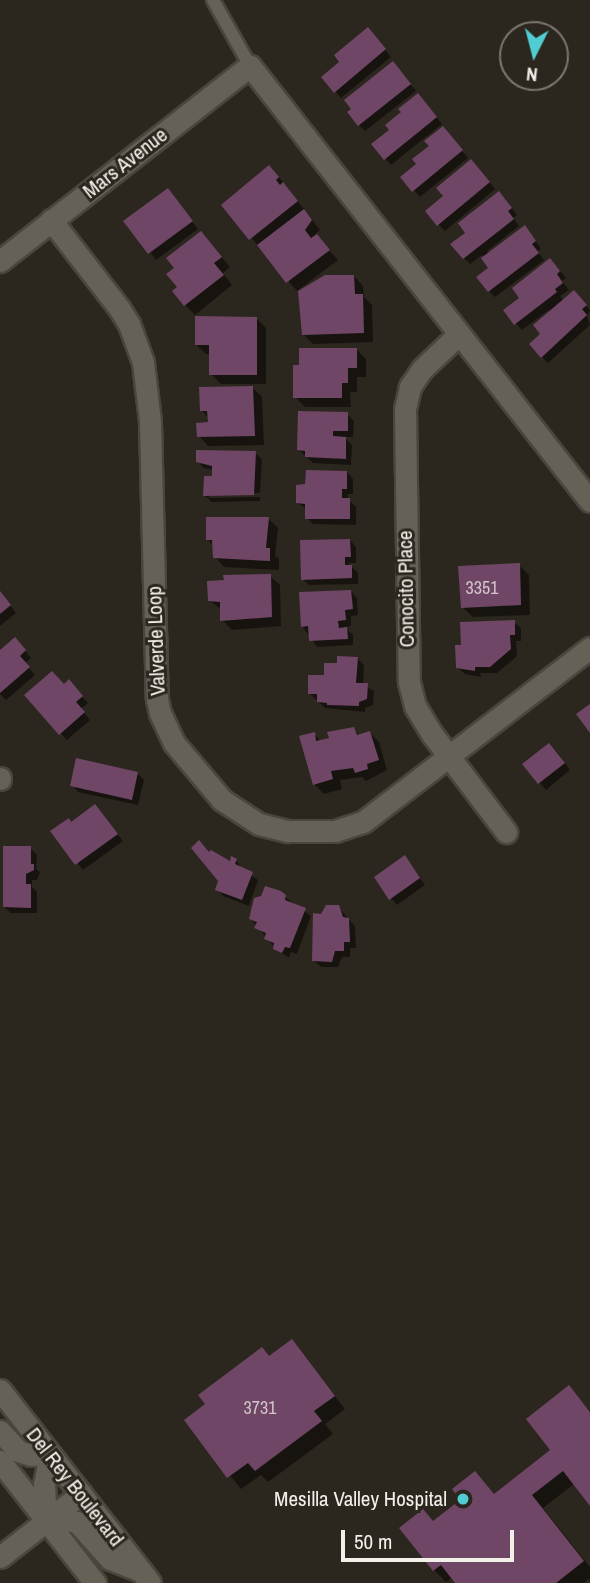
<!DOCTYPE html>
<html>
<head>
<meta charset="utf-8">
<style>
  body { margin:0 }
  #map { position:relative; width:590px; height:1583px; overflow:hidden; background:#2c271e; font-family:"Archivo Narrow",sans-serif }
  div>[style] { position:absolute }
  .shadow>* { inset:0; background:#0007 }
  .building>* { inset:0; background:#704666 }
  .roads { filter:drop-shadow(2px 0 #4a463e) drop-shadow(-2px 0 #4a463e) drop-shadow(0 2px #4a463e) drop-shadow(0 -2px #4a463e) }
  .service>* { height:12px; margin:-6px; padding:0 6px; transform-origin:6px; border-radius:6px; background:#666157 }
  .minor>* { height:21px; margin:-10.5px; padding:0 10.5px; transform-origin:10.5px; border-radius:10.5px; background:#666157 }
  .secondary>* { height:21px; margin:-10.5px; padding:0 10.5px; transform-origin:10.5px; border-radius:10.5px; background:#666157 }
  .dots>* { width:19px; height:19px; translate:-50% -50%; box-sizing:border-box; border:4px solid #2c271e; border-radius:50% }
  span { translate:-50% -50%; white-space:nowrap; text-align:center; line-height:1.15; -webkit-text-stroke:6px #2c271e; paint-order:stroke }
  .number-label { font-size:18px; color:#d2c6c9 }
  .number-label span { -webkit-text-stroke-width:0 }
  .street-label { font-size:21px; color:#f3f0ea }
  .poi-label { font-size:21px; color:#f3f0ea }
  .right { translate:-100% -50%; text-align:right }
  .north { position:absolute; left:499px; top:21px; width:70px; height:70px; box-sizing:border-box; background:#2c271e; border:2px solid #7c7770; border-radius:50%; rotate:186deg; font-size:19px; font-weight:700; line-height:28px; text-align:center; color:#f3f0ea }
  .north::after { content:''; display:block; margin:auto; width:24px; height:32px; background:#51ccd3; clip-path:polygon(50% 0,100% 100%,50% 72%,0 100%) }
  .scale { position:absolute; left:341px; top:1530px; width:173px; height:32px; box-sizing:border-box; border:4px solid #f3f0ea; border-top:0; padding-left:9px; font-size:21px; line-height:24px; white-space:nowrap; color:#f3f0ea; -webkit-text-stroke:5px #2c271e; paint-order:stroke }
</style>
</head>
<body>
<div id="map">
  <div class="shadow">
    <i style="clip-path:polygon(374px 36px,391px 57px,341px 98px,335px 91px,342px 62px)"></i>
    <i style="clip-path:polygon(399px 70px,416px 91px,365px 131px,359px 125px,354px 110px)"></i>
    <i style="clip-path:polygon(424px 102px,442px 124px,391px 165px,385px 158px)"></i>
    <i style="clip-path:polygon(449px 135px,468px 158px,420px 197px,414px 190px,419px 164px)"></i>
    <i style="clip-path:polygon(478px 168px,495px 189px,445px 231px,438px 224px)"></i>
    <i style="clip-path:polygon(279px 177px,320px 230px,315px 234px,338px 260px,297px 291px,223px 205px)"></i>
    <i style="clip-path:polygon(174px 197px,198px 229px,156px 260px,126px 221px)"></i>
    <i style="clip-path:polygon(505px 200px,517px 215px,513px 218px,519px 226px,487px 251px,489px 254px,531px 234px,541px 249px,537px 251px,544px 260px,495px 297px,489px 291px,491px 268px,482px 255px,470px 264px,464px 258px)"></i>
    <i style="clip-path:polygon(201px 233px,230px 267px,223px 273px,232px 285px,195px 315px,185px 305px,177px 268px)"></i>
    <i style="clip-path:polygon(557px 267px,566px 278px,562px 281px,569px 290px,560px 296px,564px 301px,580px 298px,590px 310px,587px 316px,590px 325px,548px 363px,542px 357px,543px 334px,550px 309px,522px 330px,505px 311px)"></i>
    <i style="clip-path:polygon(354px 276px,363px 286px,364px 297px,372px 305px,373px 342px,313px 344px,303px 334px)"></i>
    <i style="clip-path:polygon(256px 318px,266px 328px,266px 384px,221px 384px,211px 374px,211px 354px,206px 354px,196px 345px)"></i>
    <i style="clip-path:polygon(356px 349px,366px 359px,366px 377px,357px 377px,357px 392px,350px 392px,351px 407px,305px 407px,295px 397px)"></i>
    <i style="clip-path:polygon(252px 387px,262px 397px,264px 445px,208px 446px,199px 436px,210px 424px,209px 418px,202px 411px)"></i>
    <i style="clip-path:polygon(347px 414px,354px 421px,353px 437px,344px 437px,352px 445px,351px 465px,313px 463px,299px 450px)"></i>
    <i style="clip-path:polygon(255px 453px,262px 459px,260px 493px,209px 494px,209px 498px,260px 497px,260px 501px,212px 502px,205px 496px,214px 470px,204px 468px,197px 461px)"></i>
    <i style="clip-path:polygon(347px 472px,353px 479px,353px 494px,348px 494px,348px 500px,356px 507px,356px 525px,313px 524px,307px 518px,306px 509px,298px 503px)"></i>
    <i style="clip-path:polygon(268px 518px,278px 528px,275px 556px,279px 559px,279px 570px,224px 567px,215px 557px,214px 546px,207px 539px)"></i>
    <i style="clip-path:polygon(350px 540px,356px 547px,356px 563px,348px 563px,358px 573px,358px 584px,309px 585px,302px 579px)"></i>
    <i style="clip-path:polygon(519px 565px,529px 575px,530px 615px,473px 617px,463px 608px)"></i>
    <i style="clip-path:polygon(270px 576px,280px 585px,281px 626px,232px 630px,222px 620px,222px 610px,210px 601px)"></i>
    <i style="clip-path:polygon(351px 591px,357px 598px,358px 615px,351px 616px,351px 626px,344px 627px,353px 635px,353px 645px,317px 647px,302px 626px)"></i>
    <i style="clip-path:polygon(0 592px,16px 613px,0 626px)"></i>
    <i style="clip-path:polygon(514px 622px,521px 628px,521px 641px,516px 641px,517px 656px,497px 673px,480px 673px,481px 677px,465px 674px,458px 668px)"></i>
    <i style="clip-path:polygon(21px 646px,31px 658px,25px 663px,35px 675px,6px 700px,0 694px,0 653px)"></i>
    <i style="clip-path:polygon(358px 659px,364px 665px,363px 685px,374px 691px,373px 705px,365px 708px,365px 712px,325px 708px,309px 693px,339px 665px)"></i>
    <i style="clip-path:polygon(68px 682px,88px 703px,81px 709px,90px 720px,67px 740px,26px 696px,64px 686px)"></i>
    <i style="clip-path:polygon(353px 729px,360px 736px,370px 733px,379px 742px,387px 770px,366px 781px,362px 777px,340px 780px,342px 789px,324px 794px,314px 784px,314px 734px,321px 741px)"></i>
    <i style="clip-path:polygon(556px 751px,570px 770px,546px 790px,524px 765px)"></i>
    <i style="clip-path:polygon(138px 774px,144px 780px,138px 805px,78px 792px,72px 785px)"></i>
    <i style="clip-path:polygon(95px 806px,123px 841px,83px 870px,53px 832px,72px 823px)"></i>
    <i style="clip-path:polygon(30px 848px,37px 855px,36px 869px,40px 872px,37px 880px,32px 880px,32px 887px,37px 892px,37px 913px,11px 913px,4px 907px)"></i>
    <i style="clip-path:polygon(209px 854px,231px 863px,236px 860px,242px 869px,258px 880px,249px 906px,223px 896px,217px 889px,220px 881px)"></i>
    <i style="clip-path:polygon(405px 858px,425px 885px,397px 905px,391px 898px)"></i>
    <i style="clip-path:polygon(285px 897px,311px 916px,297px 954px,291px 952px,289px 958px,275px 948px,251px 919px)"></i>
    <i style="clip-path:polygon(338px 907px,355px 926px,356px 948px,350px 948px,350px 957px,342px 957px,338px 967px,321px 967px,314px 961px,322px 915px)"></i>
    <i style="clip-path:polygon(292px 1342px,345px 1409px,325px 1424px,333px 1434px,268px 1482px,261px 1475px,241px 1489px,186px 1421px)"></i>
    <i style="clip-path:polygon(569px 1387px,590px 1411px,590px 1503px,574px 1484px,543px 1508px,590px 1567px,590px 1578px,584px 1583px,456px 1583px,453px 1577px,446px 1582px,434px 1570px,434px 1522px,463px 1500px,475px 1473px,495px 1496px,552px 1450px)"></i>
  </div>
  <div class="building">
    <i style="clip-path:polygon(368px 27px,386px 49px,334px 93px,321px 77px,339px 62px,334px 55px)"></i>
    <i style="clip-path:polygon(393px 61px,411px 84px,358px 126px,347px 112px,351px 109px,344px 100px)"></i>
    <i style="clip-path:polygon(418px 93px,437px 117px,384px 160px,371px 144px,389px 130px,385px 125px,401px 112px,398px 109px)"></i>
    <i style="clip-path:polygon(443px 126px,463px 150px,412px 192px,400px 177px,416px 164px,412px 159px,429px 146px,424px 141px)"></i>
    <i style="clip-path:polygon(471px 159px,490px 182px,437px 226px,425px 211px,443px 196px,436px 188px)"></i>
    <i style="clip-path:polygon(269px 165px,279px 177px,276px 180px,280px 185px,283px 182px,298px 201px,249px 240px,221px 205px)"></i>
    <i style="clip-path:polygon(168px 188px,193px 221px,148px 254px,123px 221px)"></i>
    <i style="clip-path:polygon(499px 191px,512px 208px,508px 211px,514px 219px,463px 259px,450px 244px,465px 233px,458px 223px)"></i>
    <i style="clip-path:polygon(304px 209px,312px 220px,305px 230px,311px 238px,317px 234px,330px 250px,286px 283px,257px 245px)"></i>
    <i style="clip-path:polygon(525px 225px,536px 241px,532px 244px,539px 253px,488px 292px,476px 277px,488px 268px,481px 258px)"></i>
    <i style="clip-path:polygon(201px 231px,222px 257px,214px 263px,224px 275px,184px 306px,172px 291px,177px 287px,166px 274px,174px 268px,166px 258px)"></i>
    <i style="clip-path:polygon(550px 258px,560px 271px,557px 274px,563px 283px,555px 289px,557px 292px,514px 325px,503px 310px,519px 298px,512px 288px)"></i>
    <i style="clip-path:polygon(325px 275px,354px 275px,355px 294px,363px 294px,364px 333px,302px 335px,298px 291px)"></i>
    <i style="clip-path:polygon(574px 290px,587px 305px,582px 309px,587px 315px,541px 358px,529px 344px,540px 334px,533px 325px)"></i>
    <i style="clip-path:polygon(195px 316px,257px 317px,257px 375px,209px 375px,209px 345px,195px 345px)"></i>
    <i style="clip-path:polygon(299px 348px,357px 348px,357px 368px,348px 368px,348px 383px,342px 383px,342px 398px,293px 398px,293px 365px,299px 365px)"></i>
    <i style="clip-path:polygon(253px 386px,255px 436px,197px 437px,196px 423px,208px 422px,207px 411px,200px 411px,199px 387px)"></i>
    <i style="clip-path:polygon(298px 411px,348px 412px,348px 431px,333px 431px,333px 436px,346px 437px,346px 459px,305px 457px,305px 451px,297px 450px)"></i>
    <i style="clip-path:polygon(196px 450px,256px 451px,254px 495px,203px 496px,204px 476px,212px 476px,212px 466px,196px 462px)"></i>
    <i style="clip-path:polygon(306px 470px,347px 471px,347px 489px,342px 489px,342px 498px,350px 498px,350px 519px,305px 519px,305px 504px,296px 503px,296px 485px,305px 484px)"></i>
    <i style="clip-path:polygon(206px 517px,269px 517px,266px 548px,270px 548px,270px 561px,213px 558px,212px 540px,206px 540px)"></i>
    <i style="clip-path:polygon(350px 539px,351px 557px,345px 557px,345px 565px,352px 565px,352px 578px,301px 580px,300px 540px)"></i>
    <i style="clip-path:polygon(520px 563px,521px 605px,461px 608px,458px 566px)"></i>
    <i style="clip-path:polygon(271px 574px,272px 617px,220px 621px,220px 602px,208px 601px,207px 581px,224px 580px,223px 575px)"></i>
    <i style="clip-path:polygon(351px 590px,353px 609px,345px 610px,346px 620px,338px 621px,339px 628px,347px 627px,348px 639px,309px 641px,308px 626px,301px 627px,299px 592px)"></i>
    <i style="clip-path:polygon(0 591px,11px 605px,0 614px)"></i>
    <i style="clip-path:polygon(515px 620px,515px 635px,510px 635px,511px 649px,490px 667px,475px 667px,475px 671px,456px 668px,455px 645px,461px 645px,460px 622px)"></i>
    <i style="clip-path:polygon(15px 637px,26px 650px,20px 656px,30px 667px,0 693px,0 650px)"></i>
    <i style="clip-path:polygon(337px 656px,358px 657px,356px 683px,368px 683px,367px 699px,359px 702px,359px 706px,327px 705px,327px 703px,317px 702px,317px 694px,308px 694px,308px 675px,324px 675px,324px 663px,337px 663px)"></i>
    <i style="clip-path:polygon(52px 671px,64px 684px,69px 679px,83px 696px,76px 702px,85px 712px,59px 735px,24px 695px)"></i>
    <i style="clip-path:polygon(590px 704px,590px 733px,576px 714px)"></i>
    <i style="clip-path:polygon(354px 727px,357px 735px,370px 731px,379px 760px,367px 764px,368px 769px,355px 773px,353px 768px,331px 771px,333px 779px,313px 785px,299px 736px,315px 732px,316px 741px,329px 738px,327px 732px)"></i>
    <i style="clip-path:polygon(549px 743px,565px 763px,538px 784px,522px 764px)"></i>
    <i style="clip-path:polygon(76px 758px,138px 772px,132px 800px,70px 786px)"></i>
    <i style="clip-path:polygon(95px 804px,118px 834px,75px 865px,50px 831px,69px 818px,71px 822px)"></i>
    <i style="clip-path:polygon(199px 840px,209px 852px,211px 850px,230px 861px,231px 856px,237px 859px,235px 864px,253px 872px,242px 900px,215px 890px,218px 881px,191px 848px)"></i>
    <i style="clip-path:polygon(3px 846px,31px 846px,31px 864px,34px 864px,34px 870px,26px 874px,26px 884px,31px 884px,31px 908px,3px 907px)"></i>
    <i style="clip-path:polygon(405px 855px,420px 878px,389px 900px,374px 877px)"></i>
    <i style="clip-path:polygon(265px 886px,281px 891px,286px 895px,285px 900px,306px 908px,290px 948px,285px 947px,282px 953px,273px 949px,274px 943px,264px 939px,266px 933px,254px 928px,257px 922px,249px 919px,254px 898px,261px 896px)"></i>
    <i style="clip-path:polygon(326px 905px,339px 905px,343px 917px,349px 918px,350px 942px,344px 942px,344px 951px,335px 951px,332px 962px,312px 961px,313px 913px,321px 914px)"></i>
    <i style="clip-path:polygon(292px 1339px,335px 1396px,314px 1411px,322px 1421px,255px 1471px,248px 1463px,227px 1478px,184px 1420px,205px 1404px,198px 1395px,262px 1347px,269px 1356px)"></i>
    <i style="clip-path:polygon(569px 1385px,590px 1412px,590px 1506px,563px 1471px,532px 1495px,584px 1561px,556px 1583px,455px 1583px,441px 1565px,433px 1571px,399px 1528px,423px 1509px,433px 1521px,460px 1500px,452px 1489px,475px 1471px,494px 1494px,550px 1450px,526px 1419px)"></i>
  </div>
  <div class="roads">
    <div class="service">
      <i style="left:213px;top:0;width:76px;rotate:60.7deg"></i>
    </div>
    <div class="minor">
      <i style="left:51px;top:220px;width:111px;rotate:52.3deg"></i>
      <i style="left:119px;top:308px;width:19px;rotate:58deg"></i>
      <i style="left:129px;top:324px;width:40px;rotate:69.8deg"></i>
      <i style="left:143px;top:362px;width:60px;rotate:83.3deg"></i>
      <i style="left:150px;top:422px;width:277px;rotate:88.6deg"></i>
      <i style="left:157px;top:699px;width:14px;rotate:78deg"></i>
      <i style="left:160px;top:713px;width:33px;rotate:65deg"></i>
      <i style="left:174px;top:743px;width:75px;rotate:49.9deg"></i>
      <i style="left:222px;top:800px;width:44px;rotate:33deg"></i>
      <i style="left:259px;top:824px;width:30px;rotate:14deg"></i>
      <i style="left:288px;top:831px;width:47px"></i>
      <i style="left:335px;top:831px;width:29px;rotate:-18deg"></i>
      <i style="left:363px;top:822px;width:286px;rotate:-37.5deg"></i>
      <i style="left:0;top:261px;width:317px;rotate:-38deg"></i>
      <i style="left:250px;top:66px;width:552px;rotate:51.99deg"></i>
      <i style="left:459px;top:334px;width:51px;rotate:136.6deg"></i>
      <i style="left:422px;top:369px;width:22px;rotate:124deg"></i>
      <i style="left:410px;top:387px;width:23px;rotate:103deg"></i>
      <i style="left:405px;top:409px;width:273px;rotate:89.2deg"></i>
      <i style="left:409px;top:682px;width:25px;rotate:76deg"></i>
      <i style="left:415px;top:706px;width:33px;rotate:59deg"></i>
      <i style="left:432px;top:734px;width:123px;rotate:52.9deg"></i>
      <i style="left:0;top:778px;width:1px;rotate:90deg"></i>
      <i style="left:0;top:1557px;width:103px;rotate:-37.9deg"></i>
    </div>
    <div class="secondary">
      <i style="left:0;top:1390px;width:244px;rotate:52.1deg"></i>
      <i style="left:0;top:1431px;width:27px;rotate:48deg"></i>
      <i style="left:18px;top:1451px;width:14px;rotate:17deg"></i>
      <i style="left:31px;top:1455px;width:19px;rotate:-3deg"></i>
      <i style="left:50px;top:1454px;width:31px;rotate:101deg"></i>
      <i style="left:44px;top:1484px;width:36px;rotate:87deg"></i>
      <i style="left:0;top:1461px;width:155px;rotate:52.1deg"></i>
      <i style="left:46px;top:1520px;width:15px;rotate:-4deg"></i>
      <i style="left:61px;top:1519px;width:16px;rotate:11deg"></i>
      <i style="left:77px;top:1522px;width:50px;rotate:48.3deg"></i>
      <i style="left:110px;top:1559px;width:33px;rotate:21deg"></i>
    </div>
  </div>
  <div class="dots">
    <i style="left:463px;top:1499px;background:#51ccd3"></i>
  </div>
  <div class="number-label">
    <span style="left:482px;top:588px">3351</span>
    <span style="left:260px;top:1408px">3731</span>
  </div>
  <div class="street-label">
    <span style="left:125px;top:163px;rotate:-38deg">Mars Avenue</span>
    <span style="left:406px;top:589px;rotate:-91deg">Conocito Place</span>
    <span style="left:156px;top:641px;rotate:-92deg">Valverde Loop</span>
    <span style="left:75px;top:1487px;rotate:52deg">Del Rey Boulevard</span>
  </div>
  <div class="poi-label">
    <span class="right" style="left:447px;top:1499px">Mesilla Valley Hospital</span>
  </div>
  <div class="north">N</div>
  <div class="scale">50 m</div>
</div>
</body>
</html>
